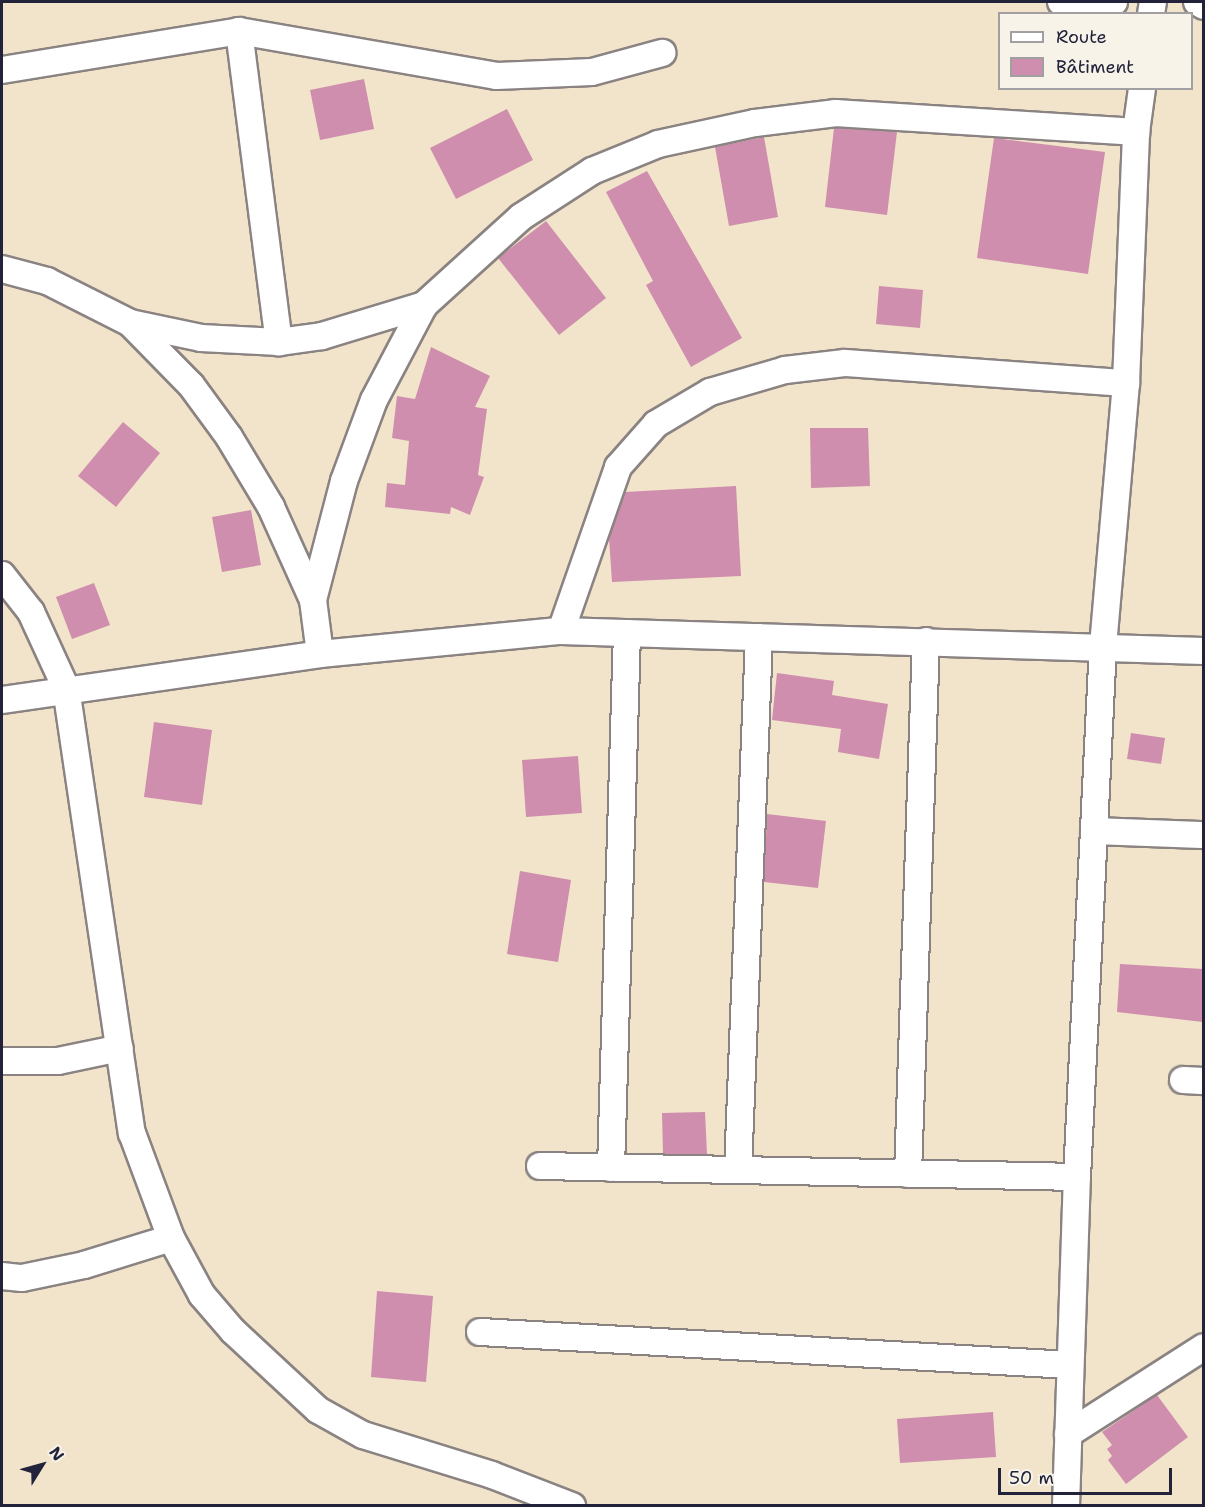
<!DOCTYPE html>
<html>
<head>
<meta charset="utf-8">
<style>
  body { margin:0 }
  #map { position:relative; width:1205px; height:1507px; overflow:hidden; background:#f2e4ca; font-family:"Shantell Sans",sans-serif }
  div>[style] { position:absolute }
  .building>* { inset:0; background:#cf8ead }
  .roads { filter:drop-shadow(2px 0 #8a8382) drop-shadow(-2px 0 #8a8382) drop-shadow(0 2px #8a8382) drop-shadow(0 -2px #8a8382) }
  .street>* { height:26px; margin:-13px; padding:0 13px; transform-origin:13px; border-radius:13px; background:#fff }
  span { translate:-50% -50%; white-space:nowrap; text-align:center; line-height:1.15; -webkit-text-stroke:4.5px #f7f3e8; paint-order:stroke }
  .frame { position:absolute; inset:0; border:3px solid #22223b; pointer-events:none }
  .legend { position:absolute; left:998px; top:12px; width:195px; height:78px; box-sizing:border-box; background:#f7f3e8; border:2px solid #a29fa3; margin:0; padding:8px 10px; list-style:none; font-size:18px; color:#22223b }
  .legend li { display:flex; align-items:center; gap:12px; height:30px }
  .legend b { width:30px; border:2px solid #a29fa3 }
  .north { position:absolute; left:12px; top:1435px; width:60px; height:60px; -webkit-text-stroke:4px #f7f3e8; paint-order:stroke; rotate:53deg; font-size:16px; font-weight:700; line-height:24px; text-align:center; color:#22223b }
  .north::after { content:''; display:block; margin:auto; width:21px; height:27px; background:#22223b; clip-path:polygon(50% 0,100% 100%,50% 72%,0 100%) }
  .scale { position:absolute; left:998px; top:1468px; width:174px; height:27px; box-sizing:border-box; border:3px solid #22223b; border-top:0; padding-left:8px; font-size:18px; line-height:21px; white-space:nowrap; color:#22223b; -webkit-text-stroke:4px #f7f3e8; paint-order:stroke }
</style>
</head>
<body>
<div id="map">
  <div class="building">
    <i style="clip-path:polygon(364px 79px,374px 129px,320px 140px,310px 90px)"></i>
    <i style="clip-path:polygon(507px 109px,533px 160px,456px 199px,430px 148px)"></i>
    <i style="clip-path:polygon(834px 128px,897px 132px,887px 215px,825px 207px)"></i>
    <i style="clip-path:polygon(764px 137px,778px 217px,729px 226px,715px 147px)"></i>
    <i style="clip-path:polygon(994px 138px,1105px 152px,1088px 274px,977px 258px)"></i>
    <i style="clip-path:polygon(647px 171px,742px 338px,691px 367px,646px 285px,653px 281px,606px 192px)"></i>
    <i style="clip-path:polygon(546px 221px,606px 298px,559px 335px,498px 258px)"></i>
    <i style="clip-path:polygon(879px 286px,923px 290px,920px 328px,876px 324px)"></i>
    <i style="clip-path:polygon(431px 347px,490px 376px,475px 407px,487px 409px,478px 475px,484px 477px,470px 515px,451px 507px,450px 514px,385px 507px,387px 483px,405px 485px,409px 441px,392px 438px,397px 396px,415px 399px)"></i>
    <i style="clip-path:polygon(123px 422px,160px 453px,116px 507px,78px 476px)"></i>
    <i style="clip-path:polygon(810px 428px,868px 428px,870px 486px,811px 488px)"></i>
    <i style="clip-path:polygon(736px 486px,741px 576px,612px 582px,609px 538px,625px 492px)"></i>
    <i style="clip-path:polygon(251px 510px,261px 565px,222px 572px,212px 517px)"></i>
    <i style="clip-path:polygon(94px 583px,110px 625px,72px 639px,56px 597px)"></i>
    <i style="clip-path:polygon(777px 673px,834px 681px,832px 695px,888px 704px,879px 759px,838px 752px,841px 729px,772px 720px)"></i>
    <i style="clip-path:polygon(154px 722px,212px 730px,202px 805px,144px 797px)"></i>
    <i style="clip-path:polygon(1131px 733px,1165px 738px,1161px 764px,1127px 759px)"></i>
    <i style="clip-path:polygon(578px 756px,582px 813px,526px 817px,522px 760px)"></i>
    <i style="clip-path:polygon(767px 814px,826px 821px,818px 888px,764px 882px)"></i>
    <i style="clip-path:polygon(520px 871px,571px 880px,558px 962px,507px 954px)"></i>
    <i style="clip-path:polygon(1120px 964px,1203px 969px,1203px 1022px,1117px 1012px)"></i>
    <i style="clip-path:polygon(705px 1112px,707px 1154px,663px 1154px,662px 1113px)"></i>
    <i style="clip-path:polygon(377px 1291px,433px 1296px,426px 1382px,371px 1377px)"></i>
    <i style="clip-path:polygon(1157px 1395px,1188px 1437px,1126px 1484px,1108px 1460px,1112px 1456px,1107px 1449px,1112px 1445px,1102px 1432px)"></i>
    <i style="clip-path:polygon(993px 1412px,996px 1457px,900px 1463px,897px 1419px)"></i>
  </div>
  <div class="roads">
    <div class="street">
      <i style="left:1061px;top:2px;width:35px;rotate:20deg"></i>
      <i style="left:1197px;top:2px;width:8px;rotate:30deg"></i>
      <i style="left:1102px;top:14px;width:17px;rotate:-45deg"></i>
      <i style="left:1151px;top:14px;width:12px;rotate:-81deg"></i>
      <i style="left:239px;top:31px;width:314px;rotate:82.7deg"></i>
      <i style="left:2px;top:70px;width:240px;rotate:-9.3deg"></i>
      <i style="left:239px;top:31px;width:261px;rotate:9.9deg"></i>
      <i style="left:496px;top:76px;width:96px;rotate:-2.4deg"></i>
      <i style="left:592px;top:72px;width:73px;rotate:-15.2deg"></i>
      <i style="left:2px;top:269px;width:47px;rotate:14.9deg"></i>
      <i style="left:47px;top:281px;width:93px;rotate:26.8deg"></i>
      <i style="left:130px;top:323px;width:87px;rotate:45.5deg"></i>
      <i style="left:191px;top:385px;width:64px;rotate:53.8deg"></i>
      <i style="left:229px;top:437px;width:82px;rotate:59deg"></i>
      <i style="left:271px;top:507px;width:102px;rotate:65.7deg"></i>
      <i style="left:313px;top:600px;width:54px;rotate:82.6deg"></i>
      <i style="left:130px;top:323px;width:73px;rotate:11.9deg"></i>
      <i style="left:201px;top:338px;width:78px;rotate:2.9deg"></i>
      <i style="left:279px;top:342px;width:43px;rotate:-7.9deg"></i>
      <i style="left:322px;top:336px;width:107px;rotate:-16.9deg"></i>
      <i style="left:2px;top:575px;width:47px;rotate:51.9deg"></i>
      <i style="left:31px;top:612px;width:84px;rotate:65.3deg"></i>
      <i style="left:66px;top:688px;width:450px;rotate:81.6deg"></i>
      <i style="left:132px;top:1133px;width:112px;rotate:69.6deg"></i>
      <i style="left:171px;top:1238px;width:65px;rotate:61.5deg"></i>
      <i style="left:202px;top:1295px;width:48px;rotate:49.3deg"></i>
      <i style="left:233px;top:1331px;width:116px;rotate:42.9deg"></i>
      <i style="left:318px;top:1410px;width:51px;rotate:29.1deg"></i>
      <i style="left:363px;top:1435px;width:135px;rotate:17.2deg"></i>
      <i style="left:492px;top:1475px;width:86px;rotate:21.2deg"></i>
      <i style="left:313px;top:600px;width:123px;rotate:-75.4deg"></i>
      <i style="left:344px;top:481px;width:86px;rotate:-69.7deg"></i>
      <i style="left:374px;top:400px;width:107px;rotate:-62.2deg"></i>
      <i style="left:424px;top:305px;width:131px;rotate:-42.2deg"></i>
      <i style="left:521px;top:217px;width:85px;rotate:-32.9deg"></i>
      <i style="left:592px;top:171px;width:71px;rotate:-22.2deg"></i>
      <i style="left:658px;top:144px;width:99px;rotate:-12.2deg"></i>
      <i style="left:755px;top:123px;width:82px;rotate:-7deg"></i>
      <i style="left:836px;top:113px;width:301px;rotate:3.6deg"></i>
      <i style="left:561px;top:631px;width:174px;rotate:-70.8deg"></i>
      <i style="left:618px;top:467px;width:57px;rotate:-48.5deg"></i>
      <i style="left:656px;top:424px;width:63px;rotate:-30.7deg"></i>
      <i style="left:710px;top:392px;width:78px;rotate:-16.3deg"></i>
      <i style="left:785px;top:370px;width:60px;rotate:-6.7deg"></i>
      <i style="left:845px;top:363px;width:282px;rotate:4.1deg"></i>
      <i style="left:2px;top:700px;width:321px;rotate:-8.2deg"></i>
      <i style="left:320px;top:654px;width:242px;rotate:-5.5deg"></i>
      <i style="left:561px;top:631px;width:643px;rotate:1.78deg"></i>
      <i style="left:1094px;top:831px;width:110px;rotate:2.1deg"></i>
      <i style="left:2px;top:1061px;width:56px"></i>
      <i style="left:58px;top:1061px;width:63px;rotate:-11.8deg"></i>
      <i style="left:1183px;top:1080px;width:21px;rotate:3deg"></i>
      <i style="left:540px;top:1166px;width:537px;rotate:1.17deg"></i>
      <i style="left:611px;top:1168px;width:535px;rotate:-88.29deg"></i>
      <i style="left:738px;top:1170px;width:533px;rotate:-87.74deg"></i>
      <i style="left:908px;top:1174px;width:533px;rotate:-88.07deg"></i>
      <i style="left:2px;top:1276px;width:20px;rotate:6deg"></i>
      <i style="left:22px;top:1278px;width:63px;rotate:-11.8deg"></i>
      <i style="left:84px;top:1265px;width:91px;rotate:-17.2deg"></i>
      <i style="left:480px;top:1332px;width:591px;rotate:3.2deg"></i>
      <i style="left:1068px;top:1434px;width:161px;rotate:-32.6deg"></i>
      <i style="left:1066px;top:1506px;width:329px;rotate:-88.1deg"></i>
      <i style="left:1077px;top:1177px;width:532px;rotate:-87.2deg"></i>
      <i style="left:1103px;top:646px;width:264px;rotate:-85deg"></i>
      <i style="left:1126px;top:383px;width:251px;rotate:-87.7deg"></i>
      <i style="left:1136px;top:132px;width:44px;rotate:-82.2deg"></i>
    </div>
  </div>
  <div class="frame"></div>
  <ul class="legend">
  <li><b style="height:8px;background:#fff"></b>Route</li>
  <li><b style="height:16px;background:#cf8ead"></b>Bâtiment</li>
  </ul>
  <div class="north">N</div>
  <div class="scale">50 m</div>
</div>
</body>
</html>
